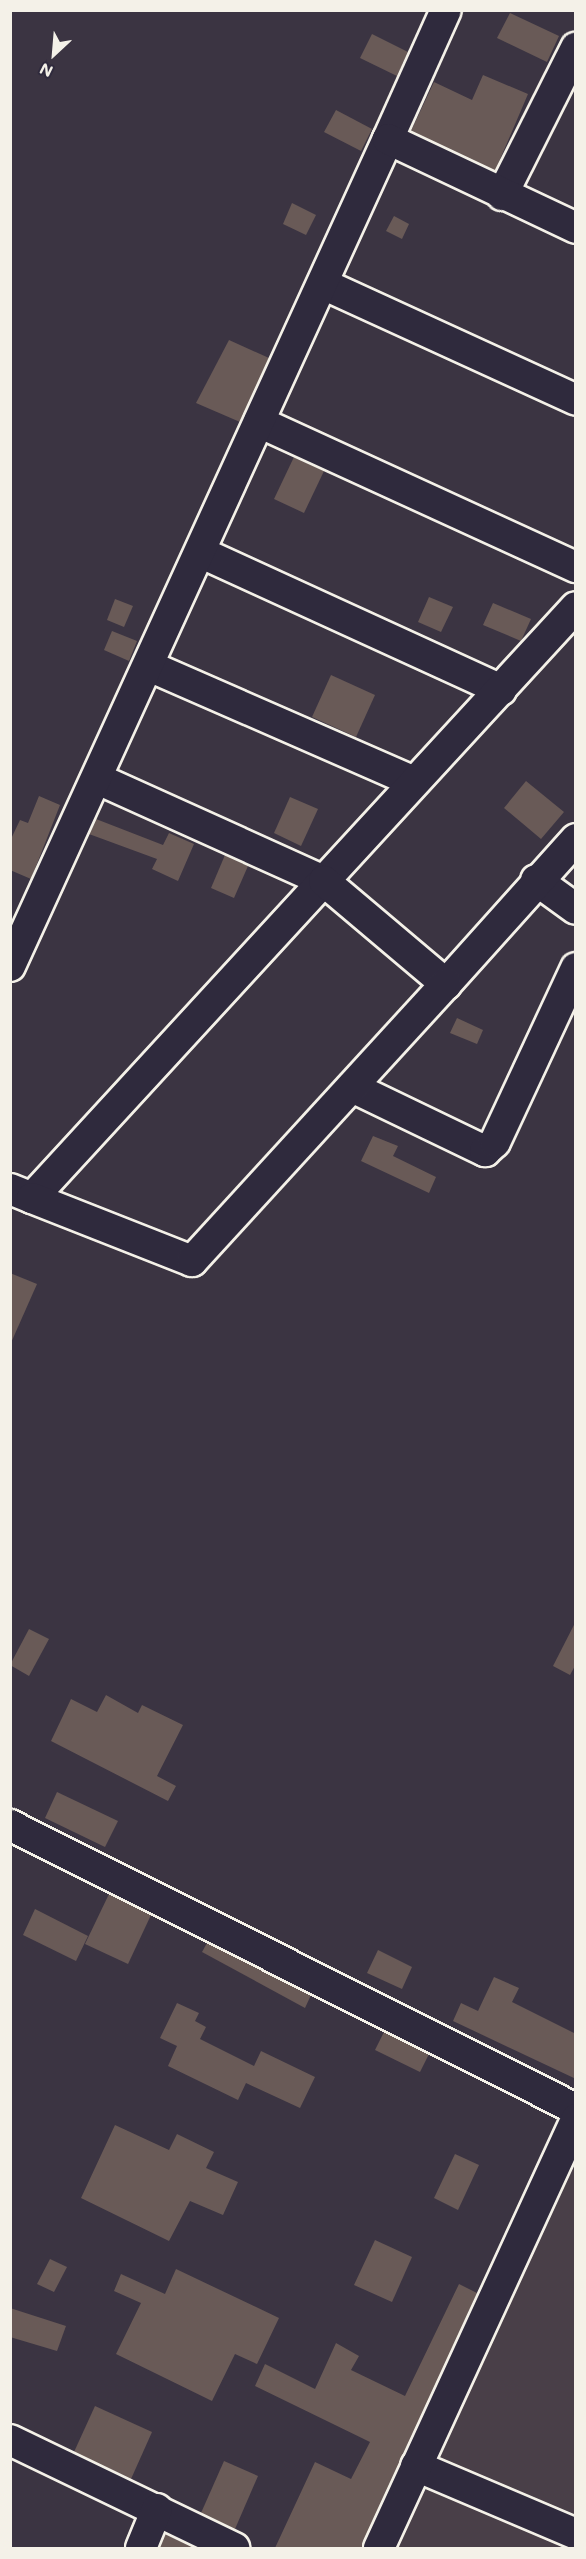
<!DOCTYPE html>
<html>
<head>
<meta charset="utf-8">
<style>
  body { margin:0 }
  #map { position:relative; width:586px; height:2559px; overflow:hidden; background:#3b3442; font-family:Mali,sans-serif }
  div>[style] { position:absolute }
  .built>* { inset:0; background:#493f48 }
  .building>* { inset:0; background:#695a57 }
  .roads { filter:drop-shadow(2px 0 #f4f1e8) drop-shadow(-2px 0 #f4f1e8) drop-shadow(0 2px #f4f1e8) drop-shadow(0 -2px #f4f1e8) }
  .minor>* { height:30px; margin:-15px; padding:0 15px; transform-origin:15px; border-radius:15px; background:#2f2a3d }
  span { translate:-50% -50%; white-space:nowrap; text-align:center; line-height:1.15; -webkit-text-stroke:4.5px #2f2a3d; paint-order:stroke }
  .frame { position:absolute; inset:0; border:12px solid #f4f1e8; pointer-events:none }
  .north { position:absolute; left:24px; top:24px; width:60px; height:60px; -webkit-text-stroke:4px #2f2a3d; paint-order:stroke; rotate:206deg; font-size:16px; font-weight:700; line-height:24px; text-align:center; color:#f4f1e8 }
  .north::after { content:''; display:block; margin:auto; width:21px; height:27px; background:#f4f1e8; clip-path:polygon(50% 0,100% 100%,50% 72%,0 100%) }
</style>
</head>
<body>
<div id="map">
  <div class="built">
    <i style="clip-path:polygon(575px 2125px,575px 2548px,380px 2548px)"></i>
  </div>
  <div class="building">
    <i style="clip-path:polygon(510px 13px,559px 36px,547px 62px,497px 38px)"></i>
    <i style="clip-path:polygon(372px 34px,408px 52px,397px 76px,360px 58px)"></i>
    <i style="clip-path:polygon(483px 75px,528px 94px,495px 171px,411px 131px,434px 82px,472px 100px)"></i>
    <i style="clip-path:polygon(336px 110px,372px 129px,361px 151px,324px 132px)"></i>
    <i style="clip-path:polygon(292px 203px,316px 215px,306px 235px,283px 224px)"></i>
    <i style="clip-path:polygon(394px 216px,409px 224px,402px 239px,386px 231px)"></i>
    <i style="clip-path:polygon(229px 340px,269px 358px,240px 422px,196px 403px)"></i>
    <i style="clip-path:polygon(294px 457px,324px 471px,304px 513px,274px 499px)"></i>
    <i style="clip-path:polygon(429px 597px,453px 607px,441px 632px,418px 622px)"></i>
    <i style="clip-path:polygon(115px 599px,133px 606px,124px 627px,107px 620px)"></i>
    <i style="clip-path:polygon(493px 603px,531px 619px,521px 641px,483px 625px)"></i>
    <i style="clip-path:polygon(112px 631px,137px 641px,129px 661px,104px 650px)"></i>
    <i style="clip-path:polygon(331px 675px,375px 695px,356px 737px,312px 717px)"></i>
    <i style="clip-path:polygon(526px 781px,564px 812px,541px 839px,504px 808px)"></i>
    <i style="clip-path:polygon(39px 796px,60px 805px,31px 879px,10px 870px,10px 841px,20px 820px,28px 823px)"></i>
    <i style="clip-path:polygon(290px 797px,318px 809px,301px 846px,274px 833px)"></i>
    <i style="clip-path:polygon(96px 819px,163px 845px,169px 833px,194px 844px,178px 881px,152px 869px,157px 859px,89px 834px)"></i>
    <i style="clip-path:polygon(225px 855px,248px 866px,234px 898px,211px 888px)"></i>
    <i style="clip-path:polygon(457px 1018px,483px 1030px,477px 1044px,450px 1033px)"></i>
    <i style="clip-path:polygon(373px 1136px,398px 1146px,393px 1156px,436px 1177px,429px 1193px,361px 1161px)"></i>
    <i style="clip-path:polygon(10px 1273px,37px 1284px,10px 1345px)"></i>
    <i style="clip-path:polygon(576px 1621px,576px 1664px,570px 1675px,553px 1666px)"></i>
    <i style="clip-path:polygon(29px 1629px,49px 1639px,29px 1676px,10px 1665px)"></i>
    <i style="clip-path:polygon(106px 1695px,138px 1713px,142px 1705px,183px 1725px,157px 1776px,176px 1786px,168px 1801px,51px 1741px,71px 1699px,97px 1712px)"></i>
    <i style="clip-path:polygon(57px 1792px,118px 1821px,105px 1847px,45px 1818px)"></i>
    <i style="clip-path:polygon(109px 1894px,151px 1915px,128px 1964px,85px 1944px)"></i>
    <i style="clip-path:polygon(35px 1909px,88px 1936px,76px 1961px,23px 1935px)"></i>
    <i style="clip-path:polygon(207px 1943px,311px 1995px,305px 2008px,202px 1952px)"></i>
    <i style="clip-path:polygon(378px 1950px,412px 1967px,402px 1989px,367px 1973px)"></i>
    <i style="clip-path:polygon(494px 1977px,519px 1988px,512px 2002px,576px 2034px,576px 2079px,453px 2021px,461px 2003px,478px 2011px)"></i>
    <i style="clip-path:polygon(177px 2003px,199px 2013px,195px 2021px,206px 2027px,200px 2039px,254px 2066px,261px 2051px,315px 2077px,300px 2108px,246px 2083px,238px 2100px,168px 2066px,177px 2046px,160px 2038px)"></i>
    <i style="clip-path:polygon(384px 2032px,429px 2054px,420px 2072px,375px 2050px)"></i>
    <i style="clip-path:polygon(115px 2125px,169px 2150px,177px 2134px,214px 2152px,206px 2168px,238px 2182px,223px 2215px,190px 2201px,169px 2241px,81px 2198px)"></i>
    <i style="clip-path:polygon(455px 2154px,479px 2165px,458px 2210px,434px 2198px)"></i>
    <i style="clip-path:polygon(375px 2240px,412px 2257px,392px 2302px,354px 2285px)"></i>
    <i style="clip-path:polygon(50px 2259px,67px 2267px,54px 2292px,37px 2284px)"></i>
    <i style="clip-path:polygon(176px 2269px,279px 2318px,257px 2364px,235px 2354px,212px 2401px,116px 2354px,141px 2303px,114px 2291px,121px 2274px,165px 2294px)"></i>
    <i style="clip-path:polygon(459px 2284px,477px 2293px,362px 2548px,275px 2548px,315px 2462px,351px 2479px,370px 2442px,255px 2386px,265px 2364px,315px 2389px,336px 2343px,359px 2356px,351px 2370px,405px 2396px)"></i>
    <i style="clip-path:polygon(10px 2308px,66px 2326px,57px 2351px,10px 2337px)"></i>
    <i style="clip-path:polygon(95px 2406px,152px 2432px,131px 2479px,74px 2452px)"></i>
    <i style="clip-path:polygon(224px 2461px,258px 2476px,235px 2529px,201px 2513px)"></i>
    <i style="clip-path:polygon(165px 2534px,195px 2548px,159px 2548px)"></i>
  </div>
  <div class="roads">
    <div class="minor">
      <i style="left:388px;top:139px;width:141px;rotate:-65.8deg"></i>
      <i style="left:502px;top:195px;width:165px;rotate:-63.3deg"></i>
      <i style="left:323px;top:284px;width:278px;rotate:24.6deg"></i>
      <i style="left:259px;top:422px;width:349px;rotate:24.6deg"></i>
      <i style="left:202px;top:553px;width:329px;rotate:24.6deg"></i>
      <i style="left:149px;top:666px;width:289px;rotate:23.6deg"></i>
      <i style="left:98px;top:779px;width:248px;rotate:24.3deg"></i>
      <i style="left:324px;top:881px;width:372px;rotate:-47.4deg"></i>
      <i style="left:536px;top:880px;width:49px;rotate:35.9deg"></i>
      <i style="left:10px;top:966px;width:909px;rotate:-65.44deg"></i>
      <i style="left:388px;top:139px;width:208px;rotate:25.3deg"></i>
      <i style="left:352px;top:1087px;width:148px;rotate:25.7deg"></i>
      <i style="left:485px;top:1151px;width:13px;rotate:-42deg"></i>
      <i style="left:495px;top:1142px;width:192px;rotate:-65deg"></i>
      <i style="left:10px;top:1189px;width:24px;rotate:22deg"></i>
      <i style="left:32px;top:1198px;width:431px;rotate:-47.4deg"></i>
      <i style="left:324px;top:881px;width:160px;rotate:40.2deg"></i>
      <i style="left:446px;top:984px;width:195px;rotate:-48.1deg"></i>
      <i style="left:32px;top:1198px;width:172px;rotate:21.5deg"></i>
      <i style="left:192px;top:1261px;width:376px;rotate:-47.5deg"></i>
      <i style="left:10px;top:1825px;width:633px;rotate:26.65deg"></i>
      <i style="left:10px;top:2440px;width:249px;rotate:25.7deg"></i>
      <i style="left:416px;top:2466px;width:174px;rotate:23deg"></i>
      <i style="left:141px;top:2548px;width:42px;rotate:-67.7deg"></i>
      <i style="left:379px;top:2548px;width:472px;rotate:-65.3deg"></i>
    </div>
  </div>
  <div class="frame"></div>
  <div class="north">N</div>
</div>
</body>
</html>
